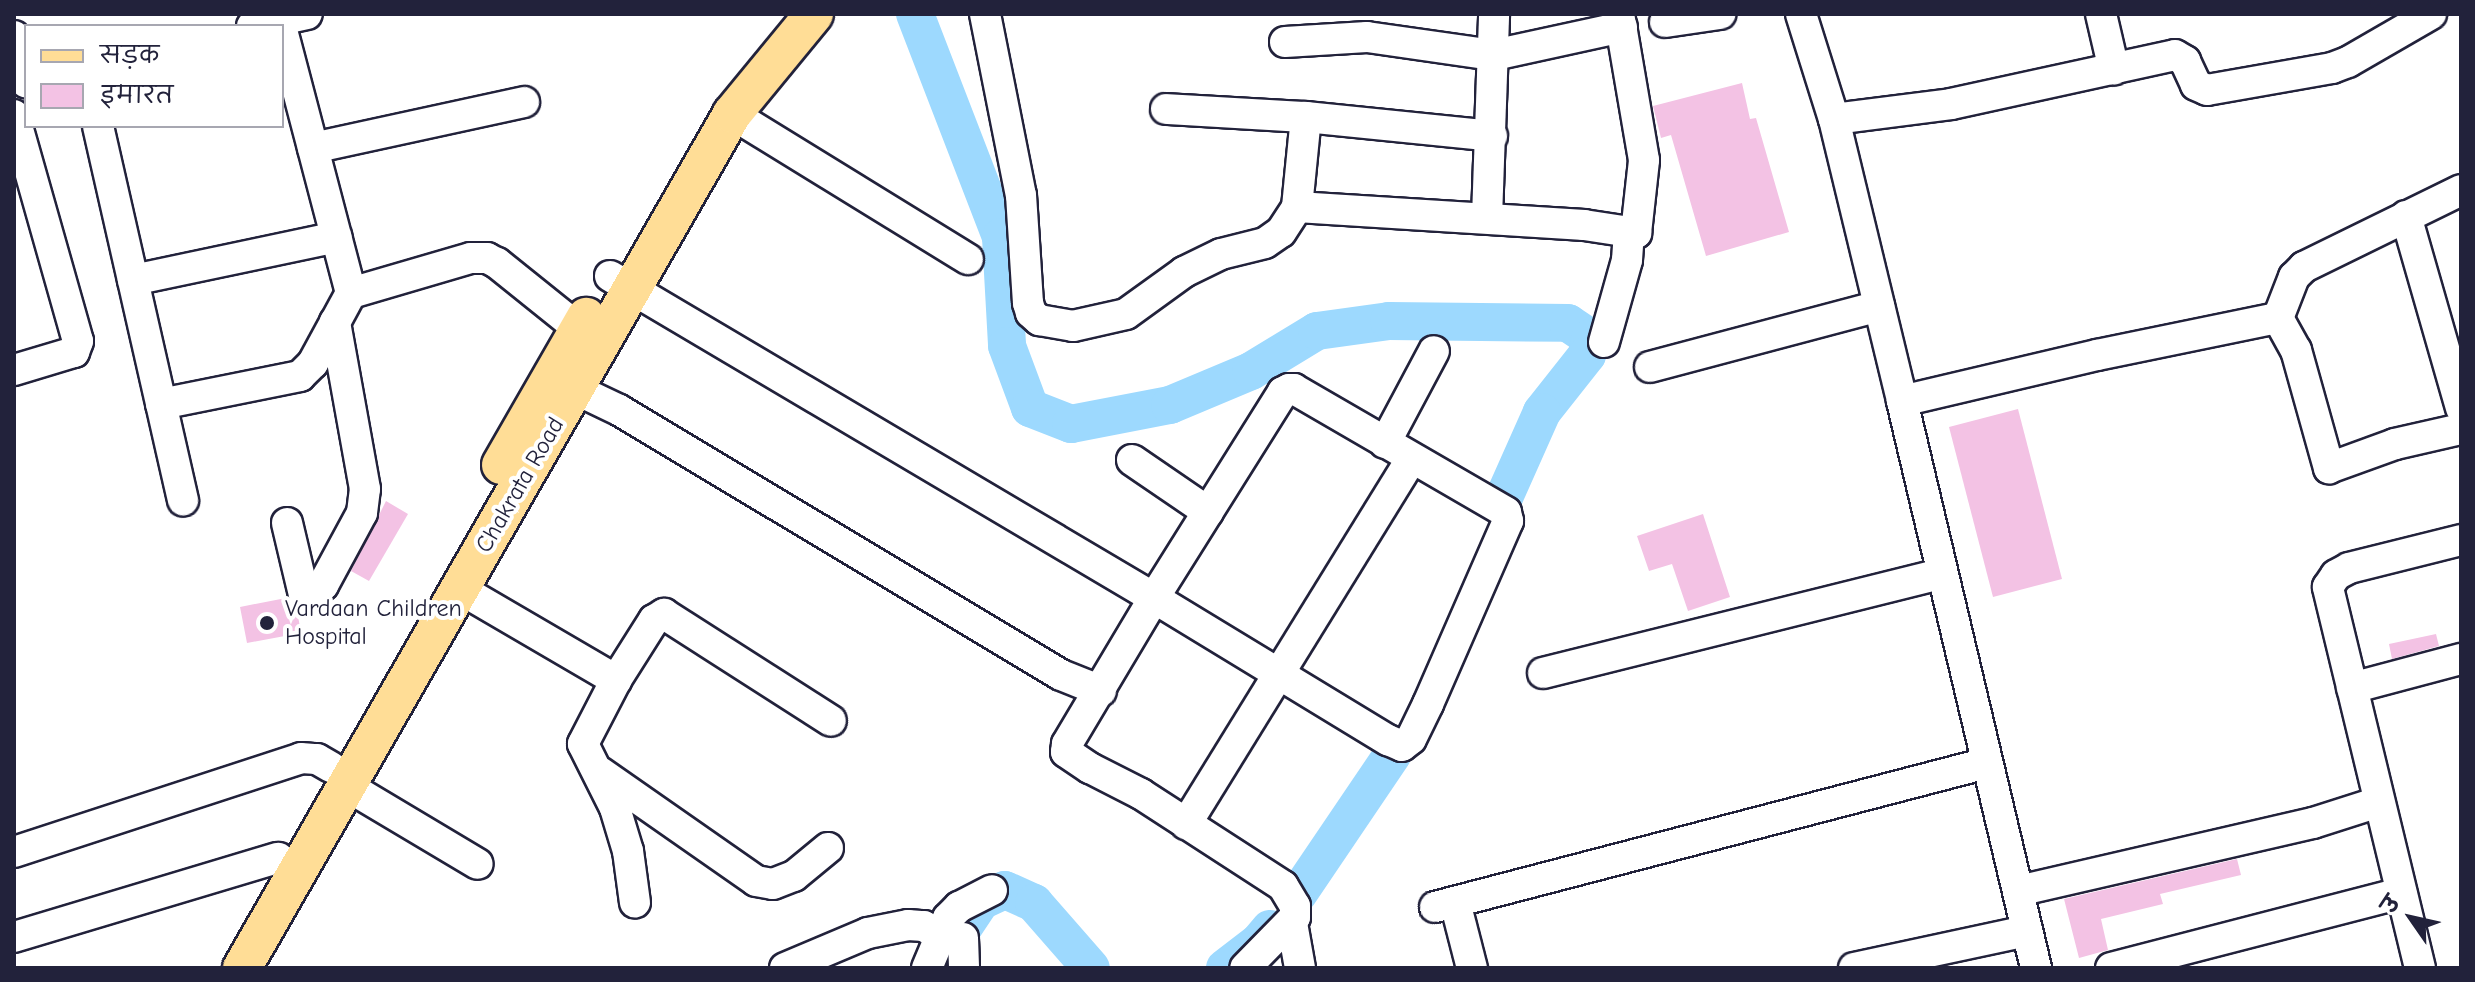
<!DOCTYPE html>
<html>
<head>
<meta charset="utf-8">
<style>
  body { margin:0 }
  #map { position:relative; width:2475px; height:982px; overflow:hidden; background:#fff; font-family:"Comic Neue","Playpen Sans Deva",sans-serif }
  div>[style] { position:absolute }
  .river>* { height:38px; margin:-19px; padding:0 19px; transform-origin:19px; border-radius:19px; background:#9dd9fe }
  .building>* { inset:0; background:#f3c2e4 }
  .roads { filter:drop-shadow(2px 0 #22223b) drop-shadow(-2px 0 #22223b) drop-shadow(0 2px #22223b) drop-shadow(0 -2px #22223b) }
  .minor>* { height:30px; margin:-15px; padding:0 15px; transform-origin:15px; border-radius:15px; background:#fff }
  .major>* { height:38px; margin:-19px; padding:0 19px; transform-origin:19px; border-radius:19px; background:#ffdd96 }
  .dots>* { width:22px; height:22px; translate:-50% -50%; box-sizing:border-box; border:4px solid #fff; border-radius:50% }
  span { translate:-50% -50%; white-space:nowrap; text-align:center; line-height:1.15; -webkit-text-stroke:8px #fff; paint-order:stroke }
  .street-label { font-size:24px; color:#22223b }
  .poi-label { font-size:24px; color:#22223b }
  .left { translate:0 -50%; text-align:left }
  .frame { position:absolute; inset:0; border:16px solid #22223b; pointer-events:none }
  .legend { position:absolute; left:24px; top:24px; width:260px; height:104px; box-sizing:border-box; background:#fff; border:2px solid #a7a7b1; margin:0; padding:10px 14px; list-style:none; font-size:24px; color:#22223b }
  .legend li { display:flex; align-items:center; gap:16px; height:40px }
  .legend b { width:40px; border:2px solid #a7a7b1 }
  .north { position:absolute; left:2371px; top:878px; width:80px; height:80px; -webkit-text-stroke:6px #fff; paint-order:stroke; rotate:304deg; font-size:22px; font-weight:700; line-height:32px; text-align:center; color:#22223b }
  .north::after { content:''; display:block; margin:auto; width:28px; height:36px; background:#22223b; clip-path:polygon(50% 0,100% 100%,50% 72%,0 100%) }
</style>
</head>
<body>
<div id="map">
  <div class="river">
    <i style="left:915px;top:14px;width:239px;rotate:68.9deg"></i>
    <i style="left:1001px;top:237px;width:109px;rotate:86.8deg"></i>
    <i style="left:1007px;top:346px;width:66px;rotate:69.6deg"></i>
    <i style="left:1030px;top:408px;width:44px;rotate:21.3deg"></i>
    <i style="left:1071px;top:424px;width:101px;rotate:-10.9deg"></i>
    <i style="left:1170px;top:405px;width:88px;rotate:-22.8deg"></i>
    <i style="left:1251px;top:371px;width:77px;rotate:-31.2deg"></i>
    <i style="left:1317px;top:331px;width:73px;rotate:-7.9deg"></i>
    <i style="left:1389px;top:321px;width:179px;rotate:0.6deg"></i>
    <i style="left:1568px;top:323px;width:27px;rotate:34deg"></i>
    <i style="left:1590px;top:338px;width:17px;rotate:100deg"></i>
    <i style="left:1587px;top:355px;width:73px;rotate:128.3deg"></i>
    <i style="left:1542px;top:412px;width:101px;rotate:114deg"></i>
    <i style="left:1298px;top:894px;width:168px;rotate:-55.9deg"></i>
    <i style="left:944px;top:968px;width:20px;rotate:-75deg"></i>
    <i style="left:949px;top:949px;width:58px;rotate:-56.3deg"></i>
    <i style="left:981px;top:901px;width:26px;rotate:-25deg"></i>
    <i style="left:1005px;top:890px;width:32px;rotate:24deg"></i>
    <i style="left:1034px;top:903px;width:86px;rotate:48.8deg"></i>
    <i style="left:1225px;top:968px;width:43px;rotate:-37.4deg"></i>
    <i style="left:1259px;top:942px;width:17px;rotate:-50deg"></i>
  </div>
  <div class="building">
    <i style="clip-path:polygon(1742px 83px,1750px 119px,1756px 118px,1789px 232px,1706px 256px,1671px 135px,1661px 138px,1653px 106px)"></i>
    <i style="clip-path:polygon(2018px 409px,2062px 579px,1993px 597px,1949px 427px)"></i>
    <i style="clip-path:polygon(386px 501px,408px 514px,369px 581px,351px 571px)"></i>
    <i style="clip-path:polygon(1703px 514px,1730px 597px,1688px 611px,1672px 564px,1649px 571px,1637px 536px)"></i>
    <i style="clip-path:polygon(286px 598px,291px 610px,298px 616px,301px 633px,247px 643px,240px 607px)"></i>
    <i style="clip-path:polygon(2436px 634px,2439px 646px,2392px 659px,2389px 644px)"></i>
    <i style="clip-path:polygon(2237px 859px,2241px 875px,2160px 894px,2163px 904px,2101px 919px,2108px 950px,2079px 958px,2064px 899px)"></i>
  </div>
  <div class="roads">
    <div class="minor">
      <i style="left:985px;top:14px;width:185px;rotate:78.8deg"></i>
      <i style="left:1021px;top:195px;width:108px;rotate:86.3deg"></i>
      <i style="left:1028px;top:303px;width:10px;rotate:73deg"></i>
      <i style="left:1031px;top:313px;width:11px;rotate:41deg"></i>
      <i style="left:1039px;top:320px;width:35px;rotate:10deg"></i>
      <i style="left:1073px;top:326px;width:54px;rotate:-12.8deg"></i>
      <i style="left:1126px;top:314px;width:72px;rotate:-35.9deg"></i>
      <i style="left:1184px;top:272px;width:41px;rotate:-25.9deg"></i>
      <i style="left:1221px;top:254px;width:45px;rotate:-14deg"></i>
      <i style="left:1265px;top:243px;width:19px;rotate:-35deg"></i>
      <i style="left:1281px;top:232px;width:30px;rotate:-57deg"></i>
      <i style="left:1297px;top:207px;width:288px;rotate:3.6deg"></i>
      <i style="left:1584px;top:225px;width:53px;rotate:8.7deg"></i>
      <i style="left:1636px;top:233px;width:73px;rotate:-83.7deg"></i>
      <i style="left:1644px;top:160px;width:148px;rotate:-99.7deg"></i>
      <i style="left:1801px;top:14px;width:110px;rotate:72.6deg"></i>
      <i style="left:1834px;top:119px;width:118px;rotate:-7.3deg"></i>
      <i style="left:1951px;top:104px;width:229px;rotate:-12.3deg"></i>
      <i style="left:2175px;top:55px;width:12px;rotate:31deg"></i>
      <i style="left:2185px;top:61px;width:26px;rotate:65deg"></i>
      <i style="left:2196px;top:85px;width:12px;rotate:24deg"></i>
      <i style="left:2207px;top:90px;width:127px;rotate:-10deg"></i>
      <i style="left:2332px;top:68px;width:17px;rotate:-21deg"></i>
      <i style="left:2348px;top:62px;width:96px;rotate:-30deg"></i>
      <i style="left:2101px;top:14px;width:57px;rotate:76.9deg"></i>
      <i style="left:1665px;top:22px;width:56px;rotate:-8.3deg"></i>
      <i style="left:252px;top:26px;width:56px;rotate:-12.3deg"></i>
      <i style="left:282px;top:30px;width:272px;rotate:75.3deg"></i>
      <i style="left:14px;top:36px;width:48px;rotate:75.4deg"></i>
      <i style="left:1285px;top:42px;width:82px;rotate:-3.5deg"></i>
      <i style="left:1367px;top:37px;width:128px;rotate:8.1deg"></i>
      <i style="left:1494px;top:55px;width:131px;rotate:-12.3deg"></i>
      <i style="left:1166px;top:109px;width:140px;rotate:3.3deg"></i>
      <i style="left:732px;top:114px;width:277px;rotate:31.6deg"></i>
      <i style="left:14px;top:115px;width:235px;rotate:74.2deg"></i>
      <i style="left:78px;top:341px;width:12px;rotate:110deg"></i>
      <i style="left:74px;top:352px;width:63px;rotate:163.3deg"></i>
      <i style="left:1834px;top:119px;width:290px;rotate:76.4deg"></i>
      <i style="left:1902px;top:401px;width:200px;rotate:-13.3deg"></i>
      <i style="left:2097px;top:355px;width:185px;rotate:-11.6deg"></i>
      <i style="left:2278px;top:318px;width:44px;rotate:-68.7deg"></i>
      <i style="left:2294px;top:277px;width:14px;rotate:-45deg"></i>
      <i style="left:2304px;top:267px;width:175px;rotate:-26.1deg"></i>
      <i style="left:98px;top:126px;width:384px;rotate:77.2deg"></i>
      <i style="left:313px;top:148px;width:216px;rotate:-12.3deg"></i>
      <i style="left:1297px;top:207px;width:90px;rotate:-84.3deg"></i>
      <i style="left:1306px;top:117px;width:187px;rotate:5.8deg"></i>
      <i style="left:2406px;top:216px;width:200px;rotate:74deg"></i>
      <i style="left:1487px;top:218px;width:204px;rotate:-88deg"></i>
      <i style="left:610px;top:276px;width:632px;rotate:30.62deg"></i>
      <i style="left:1154px;top:598px;width:274px;rotate:31.3deg"></i>
      <i style="left:1388px;top:740px;width:15px;rotate:23deg"></i>
      <i style="left:1402px;top:746px;width:11px;rotate:-38deg"></i>
      <i style="left:1411px;top:739px;width:39px;rotate:-64deg"></i>
      <i style="left:1428px;top:704px;width:200px;rotate:-66.4deg"></i>
      <i style="left:1508px;top:521px;width:9px;rotate:-103deg"></i>
      <i style="left:1506px;top:512px;width:245px;rotate:-149.9deg"></i>
      <i style="left:1294px;top:389px;width:5px;rotate:180deg"></i>
      <i style="left:1289px;top:389px;width:7px;rotate:153deg"></i>
      <i style="left:1283px;top:392px;width:243px;rotate:122.1deg"></i>
      <i style="left:1154px;top:598px;width:170px;rotate:120.8deg"></i>
      <i style="left:1067px;top:744px;width:8px;rotate:97deg"></i>
      <i style="left:1066px;top:752px;width:29px;rotate:34deg"></i>
      <i style="left:1090px;top:768px;width:57px;rotate:27deg"></i>
      <i style="left:1141px;top:794px;width:169px;rotate:32.9deg"></i>
      <i style="left:1283px;top:886px;width:23px;rotate:59deg"></i>
      <i style="left:1295px;top:906px;width:11px;rotate:90deg"></i>
      <i style="left:1295px;top:917px;width:71px;rotate:134.4deg"></i>
      <i style="left:133px;top:280px;width:208px;rotate:-11.9deg"></i>
      <i style="left:2278px;top:318px;width:37px;rotate:61deg"></i>
      <i style="left:2296px;top:350px;width:123px;rotate:74.4deg"></i>
      <i style="left:2329px;top:468px;width:70px;rotate:-20deg"></i>
      <i style="left:2395px;top:444px;width:68px;rotate:-12.8deg"></i>
      <i style="left:1604px;top:342px;width:85px;rotate:-74.3deg"></i>
      <i style="left:1627px;top:260px;width:28px;rotate:-86deg"></i>
      <i style="left:1650px;top:367px;width:237px;rotate:-14.9deg"></i>
      <i style="left:575px;top:389px;width:49px;rotate:25.5deg"></i>
      <i style="left:619px;top:410px;width:515px;rotate:30.94deg"></i>
      <i style="left:1061px;top:675px;width:43px;rotate:21.8deg"></i>
      <i style="left:1902px;top:401px;width:583px;rotate:76.7deg"></i>
      <i style="left:161px;top:404px;width:142px;rotate:-11.4deg"></i>
      <i style="left:300px;top:376px;width:18px;rotate:-45deg"></i>
      <i style="left:313px;top:363px;width:80px;rotate:-61.5deg"></i>
      <i style="left:351px;top:293px;width:125px;rotate:-16.3deg"></i>
      <i style="left:471px;top:258px;width:16px"></i>
      <i style="left:487px;top:258px;width:11px;rotate:27deg"></i>
      <i style="left:497px;top:263px;width:105px;rotate:38.8deg"></i>
      <i style="left:1385px;top:443px;width:104px;rotate:-62deg"></i>
      <i style="left:1132px;top:460px;width:92px;rotate:34.4deg"></i>
      <i style="left:287px;top:523px;width:78px;rotate:76.7deg"></i>
      <i style="left:305px;top:599px;width:23px;rotate:-38deg"></i>
      <i style="left:323px;top:585px;width:82px;rotate:-61.6deg"></i>
      <i style="left:362px;top:513px;width:24px;rotate:-83deg"></i>
      <i style="left:365px;top:489px;width:170px;rotate:-100.2deg"></i>
      <i style="left:460px;top:589px;width:181px;rotate:30.3deg"></i>
      <i style="left:616px;top:680px;width:72px;rotate:117.3deg"></i>
      <i style="left:583px;top:744px;width:72px;rotate:63.4deg"></i>
      <i style="left:615px;top:808px;width:45px;rotate:73.2deg"></i>
      <i style="left:628px;top:851px;width:52px;rotate:82.3deg"></i>
      <i style="left:1543px;top:673px;width:410px;rotate:-14deg"></i>
      <i style="left:616px;top:680px;width:71px;rotate:-57.7deg"></i>
      <i style="left:654px;top:620px;width:12px;rotate:-31deg"></i>
      <i style="left:664px;top:614px;width:198px;rotate:32.6deg"></i>
      <i style="left:2352px;top:688px;width:113px;rotate:-14.9deg"></i>
      <i style="left:600px;top:772px;width:190px;rotate:34.9deg"></i>
      <i style="left:756px;top:881px;width:17px;rotate:10deg"></i>
      <i style="left:773px;top:884px;width:22px;rotate:-21deg"></i>
      <i style="left:794px;top:876px;width:44px;rotate:-39.5deg"></i>
      <i style="left:347px;top:786px;width:152px;rotate:30.8deg"></i>
      <i style="left:1186px;top:824px;width:429px;rotate:-58.3deg"></i>
      <i style="left:14px;top:852px;width:302px;rotate:-18.1deg"></i>
      <i style="left:301px;top:758px;width:16px;rotate:4deg"></i>
      <i style="left:317px;top:759px;width:16px;rotate:30deg"></i>
      <i style="left:2018px;top:891px;width:303px;rotate:-13deg"></i>
      <i style="left:2313px;top:823px;width:69px;rotate:-17.7deg"></i>
      <i style="left:1455px;top:902px;width:68px;rotate:75.6deg"></i>
      <i style="left:1435px;top:907px;width:570px;rotate:-14.62deg"></i>
      <i style="left:1292px;top:923px;width:46px;rotate:79.9deg"></i>
      <i style="left:14px;top:937px;width:276px;rotate:-16.7deg"></i>
      <i style="left:963px;top:938px;width:30px;rotate:88deg"></i>
      <i style="left:785px;top:968px;width:90px;rotate:-22.9deg"></i>
      <i style="left:868px;top:933px;width:41px;rotate:-11.3deg"></i>
      <i style="left:908px;top:925px;width:16px;rotate:4deg"></i>
      <i style="left:924px;top:926px;width:17px;rotate:33deg"></i>
      <i style="left:927px;top:968px;width:54px;rotate:-67.2deg"></i>
      <i style="left:948px;top:918px;width:16px;rotate:-45deg"></i>
      <i style="left:959px;top:907px;width:37px;rotate:-27deg"></i>
      <i style="left:1854px;top:968px;width:177px;rotate:-12.1deg"></i>
      <i style="left:2111px;top:968px;width:300px;rotate:-14.5deg"></i>
      <i style="left:2420px;top:968px;width:392px;rotate:-103.6deg"></i>
      <i style="left:2328px;top:587px;width:14px;rotate:-56deg"></i>
      <i style="left:2336px;top:575px;width:15px;rotate:-28deg"></i>
      <i style="left:2349px;top:568px;width:115px;rotate:-14deg"></i>
    </div>
    <div class="major">
      <i style="left:501px;top:465px;width:171px;rotate:-60.1deg"></i>
      <i style="left:242px;top:968px;width:985px;rotate:-60.15deg"></i>
      <i style="left:732px;top:114px;width:129px;rotate:-50.6deg"></i>
    </div>
  </div>
  <div class="dots">
    <i style="left:267px;top:623px;background:#22223b"></i>
  </div>
  <div class="street-label">
    <span style="left:520px;top:485px;rotate:-60deg">Chakrata Road</span>
  </div>
  <div class="poi-label">
    <span class="left" style="left:285px;top:623px">Vardaan Children<br>Hospital</span>
  </div>
  <div class="frame"></div>
  <ul class="legend">
  <li><b style="height:10px;background:#ffdd96"></b>सड़क</li>
  <li><b style="height:22px;background:#f3c2e4"></b>इमारत</li>
  </ul>
  <div class="north">उ</div>
</div>
</body>
</html>
